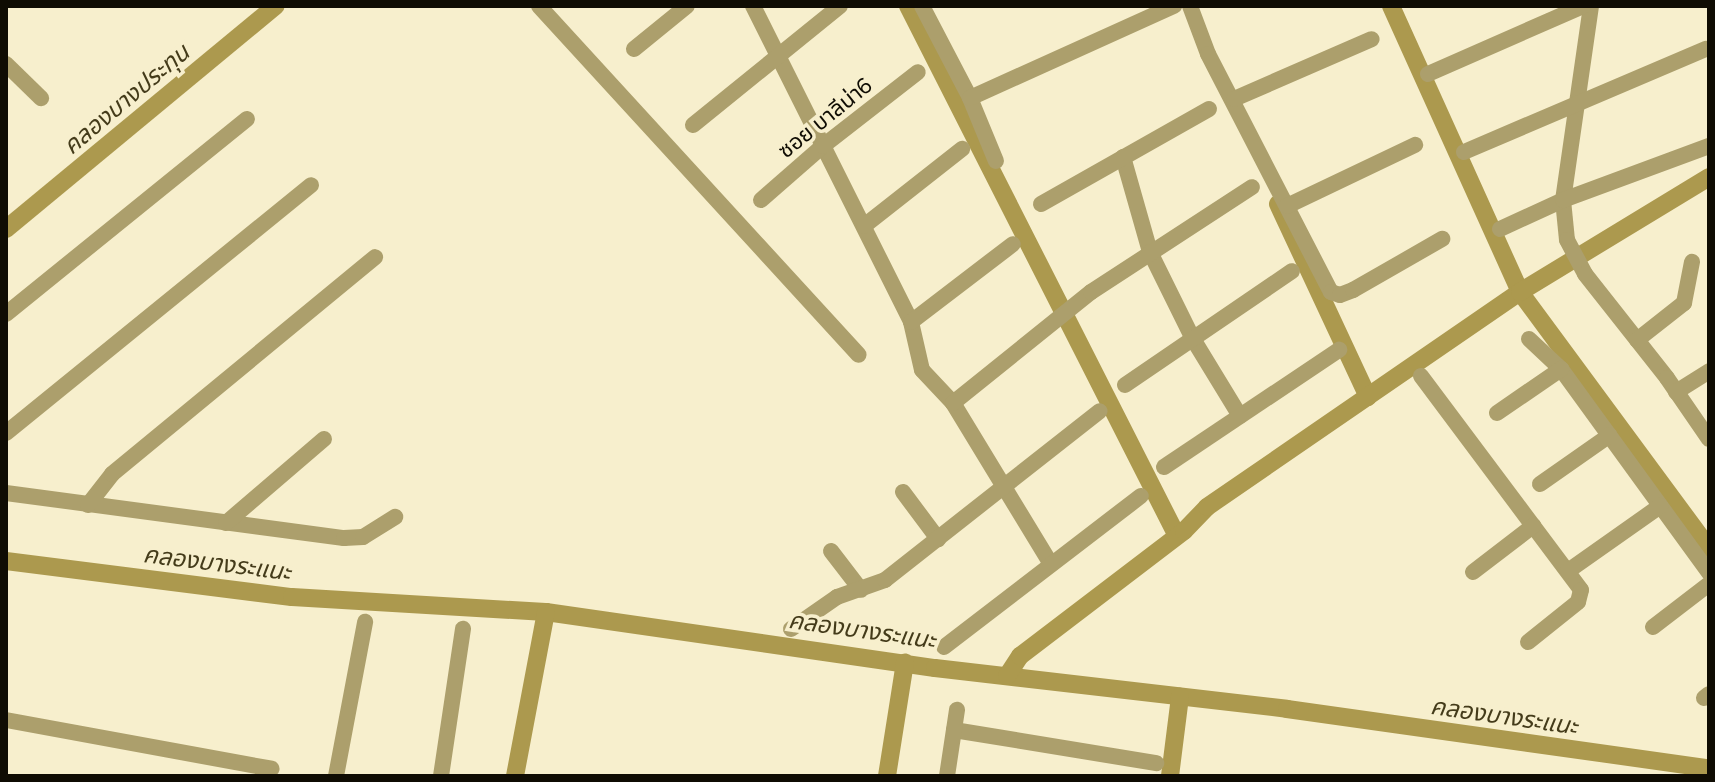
<!DOCTYPE html>
<html>
<head>
<meta charset="utf-8">
<style>
  body { margin:0 }
  #map { position:relative; width:1715px; height:782px; overflow:hidden; background:#f7efcd; font-family:Figtree,"Noto Sans Thai",sans-serif }
  div>[style] { position:absolute }
  .canal>* { height:18px; margin:-9px; padding:0 9px; transform-origin:9px; border-radius:9px; background:#ac994e }
  .minor>* { height:16px; margin:-8px; padding:0 8px; transform-origin:8px; border-radius:8px; background:#ac9f6c }
  span { translate:-50% -50%; white-space:nowrap; text-align:center; line-height:1.15; -webkit-text-stroke:7px #f7efcd; paint-order:stroke }
  .street-label { font-size:22px; color:#0f0c03 }
  .water-label { font-size:24px; color:#443b1a; font-style:italic }
  .frame { position:absolute; inset:0; border:8px solid #0f0c03; pointer-events:none }
</style>
</head>
<body>
<div id="map">
  <div class="canal">
    <i style="left:908px;top:6px;width:594px;rotate:63.09deg"></i>
    <i style="left:1391px;top:6px;width:314px;rotate:65.7deg"></i>
    <i style="left:1520px;top:292px;width:318px;rotate:53.6deg"></i>
    <i style="left:1278px;top:204px;width:213px;rotate:65deg"></i>
    <i style="left:6px;top:229px;width:350px;rotate:-39.6deg"></i>
    <i style="left:6px;top:561px;width:288px;rotate:7.2deg"></i>
    <i style="left:292px;top:597px;width:254px;rotate:3.4deg"></i>
    <i style="left:546px;top:612px;width:393px;rotate:8.2deg"></i>
    <i style="left:935px;top:668px;width:354px;rotate:6.6deg"></i>
    <i style="left:1287px;top:709px;width:426px;rotate:8deg"></i>
    <i style="left:1007px;top:676px;width:24px;rotate:-57deg"></i>
    <i style="left:1020px;top:656px;width:206px;rotate:-37.3deg"></i>
    <i style="left:1184px;top:531px;width:33px;rotate:-46deg"></i>
    <i style="left:1207px;top:507px;width:380px;rotate:-34.5deg"></i>
    <i style="left:1520px;top:292px;width:221px;rotate:-31.3deg"></i>
    <i style="left:515px;top:776px;width:167px;rotate:-79.3deg"></i>
    <i style="left:887px;top:776px;width:115px;rotate:-81deg"></i>
    <i style="left:1170px;top:776px;width:80px;rotate:-82.8deg"></i>
  </div>
  <div class="minor">
    <i style="left:539px;top:6px;width:473px;rotate:47.5deg"></i>
    <i style="left:753px;top:6px;width:353px;rotate:63.4deg"></i>
    <i style="left:911px;top:322px;width:49px;rotate:77.1deg"></i>
    <i style="left:922px;top:370px;width:45px;rotate:46.8deg"></i>
    <i style="left:953px;top:403px;width:188px;rotate:58.7deg"></i>
    <i style="left:922px;top:6px;width:104px;rotate:62.4deg"></i>
    <i style="left:970px;top:98px;width:68px;rotate:67.6deg"></i>
    <i style="left:1190px;top:6px;width:51px;rotate:69.4deg"></i>
    <i style="left:1208px;top:54px;width:268px;rotate:62.7deg"></i>
    <i style="left:1331px;top:292px;width:9px;rotate:18deg"></i>
    <i style="left:1340px;top:295px;width:14px;rotate:-21deg"></i>
    <i style="left:1353px;top:290px;width:103px;rotate:-29.8deg"></i>
    <i style="left:1591px;top:6px;width:196px;rotate:98.2deg"></i>
    <i style="left:1563px;top:200px;width:40px;rotate:84.3deg"></i>
    <i style="left:1567px;top:240px;width:38px;rotate:62deg"></i>
    <i style="left:1585px;top:274px;width:132px;rotate:51.7deg"></i>
    <i style="left:1667px;top:378px;width:74px;rotate:55.5deg"></i>
    <i style="left:634px;top:49px;width:68px;rotate:-39.1deg"></i>
    <i style="left:6px;top:64px;width:49px;rotate:44.2deg"></i>
    <i style="left:1428px;top:74px;width:169px;rotate:-23.7deg"></i>
    <i style="left:970px;top:98px;width:224px;rotate:-24.3deg"></i>
    <i style="left:1234px;top:99px;width:150px;rotate:-23.5deg"></i>
    <i style="left:693px;top:125px;width:189px;rotate:-39deg"></i>
    <i style="left:1464px;top:152px;width:263px;rotate:-23.1deg"></i>
    <i style="left:1123px;top:157px;width:99px;rotate:74.1deg"></i>
    <i style="left:1150px;top:252px;width:97px;rotate:63.7deg"></i>
    <i style="left:1193px;top:339px;width:90px;rotate:58.6deg"></i>
    <i style="left:761px;top:200px;width:82px;rotate:-41.1deg"></i>
    <i style="left:823px;top:146px;width:120px;rotate:-37.9deg"></i>
    <i style="left:1041px;top:204px;width:193px;rotate:-29.5deg"></i>
    <i style="left:1287px;top:206px;width:142px;rotate:-25.5deg"></i>
    <i style="left:864px;top:226px;width:125px;rotate:-38.2deg"></i>
    <i style="left:1500px;top:229px;width:69px;rotate:-24.7deg"></i>
    <i style="left:1563px;top:200px;width:156px;rotate:-20.3deg"></i>
    <i style="left:6px;top:314px;width:310px;rotate:-39deg"></i>
    <i style="left:911px;top:322px;width:128px;rotate:-37.4deg"></i>
    <i style="left:1529px;top:339px;width:44px;rotate:43.2deg"></i>
    <i style="left:1561px;top:369px;width:252px;rotate:54deg"></i>
    <i style="left:1637px;top:340px;width:60px;rotate:-38.2deg"></i>
    <i style="left:1684px;top:303px;width:42px;rotate:-79deg"></i>
    <i style="left:1421px;top:376px;width:267px;rotate:53.2deg"></i>
    <i style="left:1581px;top:590px;width:12px;rotate:104deg"></i>
    <i style="left:1578px;top:602px;width:64px;rotate:141.3deg"></i>
    <i style="left:1125px;top:385px;width:202px;rotate:-34.3deg"></i>
    <i style="left:1676px;top:392px;width:39px;rotate:-32deg"></i>
    <i style="left:953px;top:403px;width:177px;rotate:-38.8deg"></i>
    <i style="left:1091px;top:292px;width:192px;rotate:-33.1deg"></i>
    <i style="left:1497px;top:413px;width:78px;rotate:-34.5deg"></i>
    <i style="left:6px;top:433px;width:393px;rotate:-39.1deg"></i>
    <i style="left:1164px;top:467px;width:211px;rotate:-33.8deg"></i>
    <i style="left:1540px;top:484px;width:85px;rotate:-35deg"></i>
    <i style="left:903px;top:492px;width:59px;rotate:53.3deg"></i>
    <i style="left:6px;top:493px;width:341px;rotate:7.6deg"></i>
    <i style="left:344px;top:538px;width:19px;rotate:-3deg"></i>
    <i style="left:363px;top:537px;width:38px;rotate:-32deg"></i>
    <i style="left:88px;top:505px;width:39px;rotate:-52deg"></i>
    <i style="left:112px;top:474px;width:341px;rotate:-39.5deg"></i>
    <i style="left:226px;top:523px;width:129px;rotate:-40.6deg"></i>
    <i style="left:831px;top:551px;width:49px;rotate:52.4deg"></i>
    <i style="left:1568px;top:571px;width:113px;rotate:-35.2deg"></i>
    <i style="left:1473px;top:572px;width:76px;rotate:-37.5deg"></i>
    <i style="left:1653px;top:627px;width:71px;rotate:-37.5deg"></i>
    <i style="left:791px;top:629px;width:56px;rotate:-34.8deg"></i>
    <i style="left:837px;top:597px;width:51px;rotate:-19.5deg"></i>
    <i style="left:885px;top:580px;width:273px;rotate:-38.2deg"></i>
    <i style="left:944px;top:647px;width:248px;rotate:-37.5deg"></i>
    <i style="left:1704px;top:698px;width:6px;rotate:-39deg"></i>
    <i style="left:6px;top:720px;width:270px;rotate:10.4deg"></i>
    <i style="left:954px;top:730px;width:205px;rotate:9.3deg"></i>
    <i style="left:336px;top:776px;width:157px;rotate:-79.3deg"></i>
    <i style="left:441px;top:776px;width:149px;rotate:-81.5deg"></i>
    <i style="left:947px;top:776px;width:67px;rotate:-81.4deg"></i>
  </div>
  <div class="street-label">
    <span style="left:825px;top:118px;rotate:-39deg">ซอย บาลีน่า6</span>
  </div>
  <div class="water-label">
    <span style="left:126px;top:99px;rotate:-40deg">คลองบางประทุน</span>
    <span style="left:217px;top:563px;rotate:7deg">คลองบางระแนะ</span>
    <span style="left:862px;top:630px;rotate:8deg">คลองบางระแนะ</span>
    <span style="left:1504px;top:716px;rotate:8deg">คลองบางระแนะ</span>
  </div>
  <div class="frame"></div>
</div>
</body>
</html>
